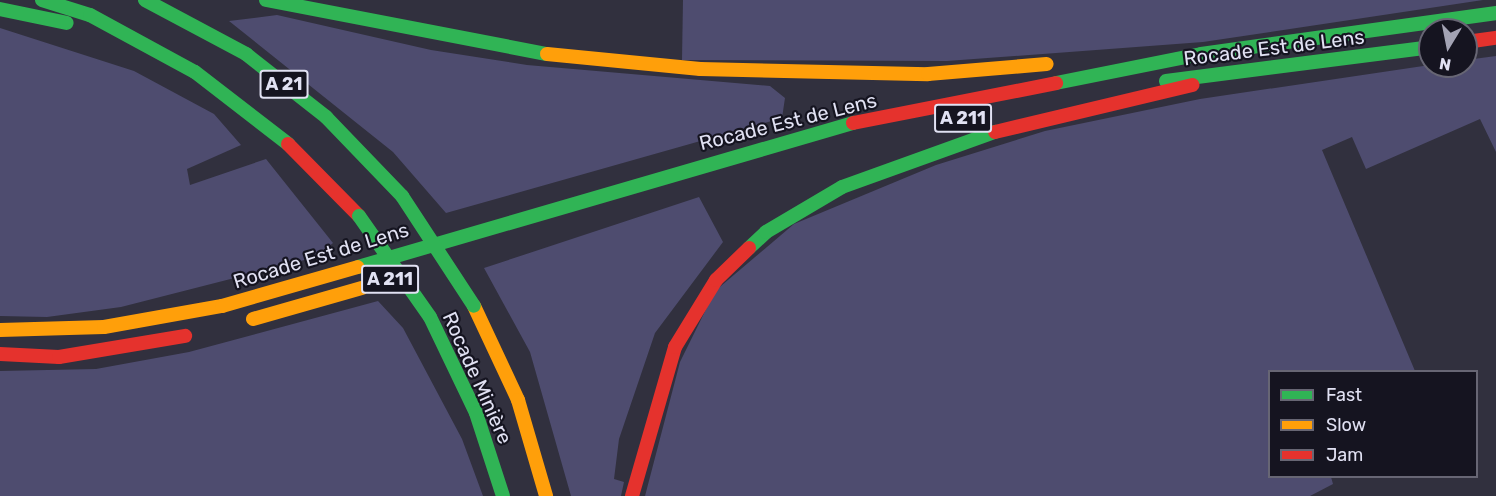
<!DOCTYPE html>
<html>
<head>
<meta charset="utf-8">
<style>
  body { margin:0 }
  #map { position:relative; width:1496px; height:496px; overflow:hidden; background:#31303e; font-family:Rubik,sans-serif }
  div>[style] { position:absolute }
  .green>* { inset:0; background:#4e4c6f }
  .fast>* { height:14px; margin:-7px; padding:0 7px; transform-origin:7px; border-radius:7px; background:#30b455 }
  .slow>* { height:14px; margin:-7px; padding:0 7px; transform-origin:7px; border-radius:7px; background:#ff9f0a }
  .jam>* { height:14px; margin:-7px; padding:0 7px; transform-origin:7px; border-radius:7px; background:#e5322d }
  .fast-bridge>* { height:14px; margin:-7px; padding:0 7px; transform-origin:7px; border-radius:7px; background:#30b455 }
  span { translate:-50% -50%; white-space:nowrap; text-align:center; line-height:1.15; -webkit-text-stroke:4.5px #151420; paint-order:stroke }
  .shield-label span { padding:2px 4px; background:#151420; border:2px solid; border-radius:4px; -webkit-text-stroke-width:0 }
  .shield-label { font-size:18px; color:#e1e1f3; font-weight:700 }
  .street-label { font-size:20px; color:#e1e1f3 }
  .legend { position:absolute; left:1268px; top:370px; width:210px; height:108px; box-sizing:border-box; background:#151420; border:2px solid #676674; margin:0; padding:8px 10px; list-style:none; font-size:18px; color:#e1e1f3 }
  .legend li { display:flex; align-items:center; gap:12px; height:30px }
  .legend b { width:30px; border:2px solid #676674 }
  .north { position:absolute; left:1418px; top:18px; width:60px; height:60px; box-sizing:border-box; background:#151420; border:2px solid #676674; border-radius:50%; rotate:190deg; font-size:16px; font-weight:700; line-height:24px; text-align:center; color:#e1e1f3 }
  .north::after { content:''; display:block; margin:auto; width:21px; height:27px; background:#a3a3b4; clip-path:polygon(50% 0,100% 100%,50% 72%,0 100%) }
</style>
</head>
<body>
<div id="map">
  <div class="green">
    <i style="clip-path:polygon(683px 0,1483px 0,1203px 42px,947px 61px,682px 60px)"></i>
    <i style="clip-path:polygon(277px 15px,431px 50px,527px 65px,770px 86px,785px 98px,782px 118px,446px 213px,393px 152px,229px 21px)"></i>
    <i style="clip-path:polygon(0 28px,134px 71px,214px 114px,241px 145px,187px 169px,190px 185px,266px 159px,333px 243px,316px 257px,121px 307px,47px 317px,0 316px)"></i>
    <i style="clip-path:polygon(1496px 56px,1496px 152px,1480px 119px,1366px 169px,1352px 137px,1322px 150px,1415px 371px,1270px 372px,1270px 476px,1331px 477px,1333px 484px,1310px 496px,645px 496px,680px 362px,715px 291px,794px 224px,936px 165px,1045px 131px,1200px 99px,1430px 65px,1466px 66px,1466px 60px)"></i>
    <i style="clip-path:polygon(699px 197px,723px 242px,655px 333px,619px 439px,614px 479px,624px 482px,621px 496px,571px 496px,530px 352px,484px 268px)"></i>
    <i style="clip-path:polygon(378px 301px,403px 328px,462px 439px,483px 496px,0 496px,0 371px,96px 369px,189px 352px)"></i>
  </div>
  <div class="fast">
    <i style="left:42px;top:0;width:50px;rotate:17.4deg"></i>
    <i style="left:90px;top:15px;width:119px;rotate:28.5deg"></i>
    <i style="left:195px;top:72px;width:118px;rotate:37.7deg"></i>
    <i style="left:145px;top:0;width:115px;rotate:28.1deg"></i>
    <i style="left:246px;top:54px;width:102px;rotate:38.2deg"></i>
    <i style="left:326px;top:117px;width:110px;rotate:46.1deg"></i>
    <i style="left:266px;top:0;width:286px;rotate:10.9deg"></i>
    <i style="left:0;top:9px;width:68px;rotate:11.8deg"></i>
    <i style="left:1166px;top:81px;width:266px;rotate:-7.3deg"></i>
    <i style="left:1056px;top:83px;width:148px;rotate:-11.3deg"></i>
    <i style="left:1201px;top:54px;width:298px;rotate:-7.9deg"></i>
    <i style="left:749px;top:248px;width:23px;rotate:-43deg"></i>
    <i style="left:766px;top:232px;width:88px;rotate:-30.6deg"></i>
    <i style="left:842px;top:187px;width:163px;rotate:-19.8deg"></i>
    <i style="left:358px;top:267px;width:516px;rotate:-16.22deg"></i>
    <i style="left:430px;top:317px;width:106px;rotate:64.4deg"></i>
    <i style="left:476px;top:413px;width:87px;rotate:72deg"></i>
  </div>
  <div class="slow">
    <i style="left:547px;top:54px;width:154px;rotate:5.6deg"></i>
    <i style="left:700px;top:69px;width:228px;rotate:1.3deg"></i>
    <i style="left:928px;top:74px;width:119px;rotate:-4.8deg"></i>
    <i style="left:474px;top:306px;width:104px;rotate:64.9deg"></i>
    <i style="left:518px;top:400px;width:100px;rotate:73.7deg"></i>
    <i style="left:253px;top:319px;width:113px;rotate:-15.9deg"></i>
    <i style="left:0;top:330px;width:104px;rotate:-1.7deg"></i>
    <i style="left:104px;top:327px;width:120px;rotate:-10.1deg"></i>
    <i style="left:222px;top:306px;width:141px;rotate:-16deg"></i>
  </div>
  <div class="jam">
    <i style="left:1466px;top:42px;width:30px;rotate:-8deg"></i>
    <i style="left:853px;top:123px;width:207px;rotate:-11.1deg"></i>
    <i style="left:995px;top:132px;width:203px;rotate:-13.4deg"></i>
    <i style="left:288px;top:144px;width:101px;rotate:45.4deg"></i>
    <i style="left:0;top:354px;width:59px;rotate:2.9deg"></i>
    <i style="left:59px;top:357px;width:128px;rotate:-9.5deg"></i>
    <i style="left:632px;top:496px;width:155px;rotate:-73.9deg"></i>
    <i style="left:675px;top:347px;width:79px;rotate:-58.5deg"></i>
    <i style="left:716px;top:280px;width:46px;rotate:-44.1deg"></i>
  </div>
  <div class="fast-bridge">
    <i style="left:402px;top:196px;width:131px;rotate:56.8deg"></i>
    <i style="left:359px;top:216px;width:123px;rotate:54.9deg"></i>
  </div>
  <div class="shield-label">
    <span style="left:284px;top:84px">A 21</span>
    <span style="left:963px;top:118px">A 211</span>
    <span style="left:390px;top:279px">A 211</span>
  </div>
  <div class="street-label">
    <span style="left:1274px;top:48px;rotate:-7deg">Rocade Est de Lens</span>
    <span style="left:788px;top:122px;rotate:-14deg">Rocade Est de Lens</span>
    <span style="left:321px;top:256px;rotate:-17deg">Rocade Est de Lens</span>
    <span style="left:477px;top:378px;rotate:66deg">Rocade Minière</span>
  </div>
  <ul class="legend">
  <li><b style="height:8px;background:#30b455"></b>Fast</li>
  <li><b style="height:8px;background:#ff9f0a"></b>Slow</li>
  <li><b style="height:8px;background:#e5322d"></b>Jam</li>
  </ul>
  <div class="north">N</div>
</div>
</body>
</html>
